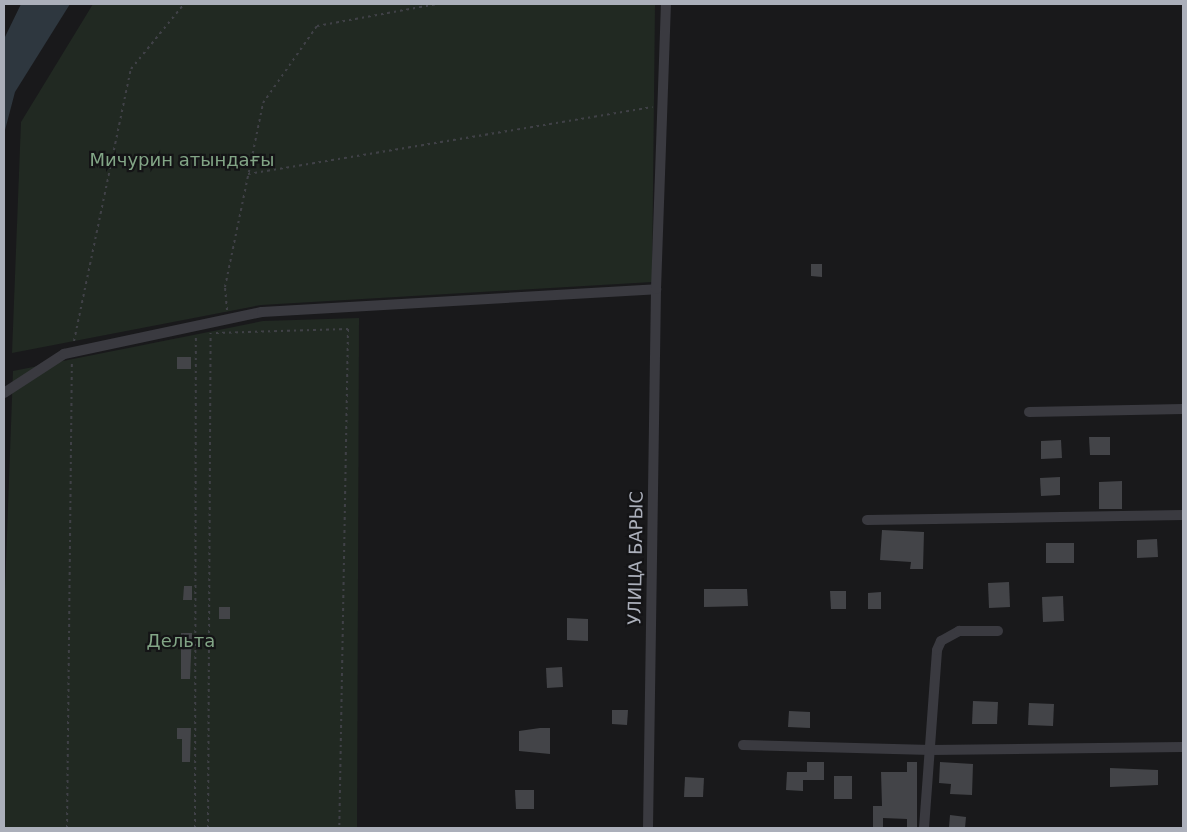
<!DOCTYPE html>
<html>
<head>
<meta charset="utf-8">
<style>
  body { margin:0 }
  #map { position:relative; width:1187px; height:832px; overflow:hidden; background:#19191b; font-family:"DejaVu Sans",sans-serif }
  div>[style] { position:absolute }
  .green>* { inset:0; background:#212922 }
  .water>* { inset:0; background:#2e373f }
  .building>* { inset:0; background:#434448 }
  .path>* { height:2px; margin-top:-1px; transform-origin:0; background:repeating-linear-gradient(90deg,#404147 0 2.5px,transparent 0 6.5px) }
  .street>* { height:10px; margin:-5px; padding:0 5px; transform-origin:5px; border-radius:5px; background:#3a3a40 }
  span { translate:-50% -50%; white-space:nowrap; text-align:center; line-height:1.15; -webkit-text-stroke:4.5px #141416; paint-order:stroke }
  .park-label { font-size:18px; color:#82a586 }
  .street-label { font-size:18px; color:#abafba }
  .frame { position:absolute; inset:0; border:5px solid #abafba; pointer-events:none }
</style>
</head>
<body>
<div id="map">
  <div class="green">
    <i style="clip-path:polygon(93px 4px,655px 4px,652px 282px,261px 305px,12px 353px,21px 122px)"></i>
    <i style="clip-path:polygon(359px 318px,357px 828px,4px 828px,4px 616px,13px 371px,263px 321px)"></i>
  </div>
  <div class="water">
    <i style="clip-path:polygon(21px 4px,70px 4px,15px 92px,4px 134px,4px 39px)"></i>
  </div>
  <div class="building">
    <i style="clip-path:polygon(811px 264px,822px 264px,822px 277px,811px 276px)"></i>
    <i style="clip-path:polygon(177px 357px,191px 357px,191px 369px,177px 369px)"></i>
    <i style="clip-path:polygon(1089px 437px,1110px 437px,1110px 455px,1090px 455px)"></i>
    <i style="clip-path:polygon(1061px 440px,1062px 458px,1041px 459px,1041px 441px)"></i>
    <i style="clip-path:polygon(1060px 477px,1060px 495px,1041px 496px,1040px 478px)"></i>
    <i style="clip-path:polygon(1122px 481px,1122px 509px,1099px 509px,1099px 482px)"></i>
    <i style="clip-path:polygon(882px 530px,924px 532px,923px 569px,910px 569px,911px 562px,880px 560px)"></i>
    <i style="clip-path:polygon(1157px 539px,1158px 557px,1137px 558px,1137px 540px)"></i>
    <i style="clip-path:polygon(1046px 543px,1074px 543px,1074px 563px,1046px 563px)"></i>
    <i style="clip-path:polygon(1009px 582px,1010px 607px,989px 608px,988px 583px)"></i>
    <i style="clip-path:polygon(184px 586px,192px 586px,192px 600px,183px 600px)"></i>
    <i style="clip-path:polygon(704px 589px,747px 589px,748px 606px,704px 607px)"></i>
    <i style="clip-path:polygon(830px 591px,846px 591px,846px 609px,831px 609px)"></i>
    <i style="clip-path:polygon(881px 592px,881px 609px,868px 609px,868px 593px)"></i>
    <i style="clip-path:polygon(1063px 596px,1064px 621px,1043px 622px,1042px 597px)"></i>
    <i style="clip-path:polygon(219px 607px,230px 607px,230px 619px,219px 619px)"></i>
    <i style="clip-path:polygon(567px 618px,588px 619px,588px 641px,567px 640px)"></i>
    <i style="clip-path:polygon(181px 633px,192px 633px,190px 679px,181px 679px)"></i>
    <i style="clip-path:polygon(562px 667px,563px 687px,547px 688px,546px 668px)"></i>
    <i style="clip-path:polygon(973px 701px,998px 702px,997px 724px,972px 724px)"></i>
    <i style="clip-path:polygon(1029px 703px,1054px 704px,1053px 726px,1028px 725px)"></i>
    <i style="clip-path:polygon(612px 710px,628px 710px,627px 725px,612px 724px)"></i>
    <i style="clip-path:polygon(789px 711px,810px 712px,810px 728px,788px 727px)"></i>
    <i style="clip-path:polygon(177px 728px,191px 728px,190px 762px,182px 762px,182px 739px,177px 739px)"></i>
    <i style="clip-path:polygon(540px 728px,550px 728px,550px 754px,519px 751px,519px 731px)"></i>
    <i style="clip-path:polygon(807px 762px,824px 762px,824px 780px,803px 780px,803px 791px,786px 790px,787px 772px,807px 772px)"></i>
    <i style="clip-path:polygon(907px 762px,917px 762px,917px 828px,907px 828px,907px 819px,883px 818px,883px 828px,873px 828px,873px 806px,882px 806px,881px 772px,907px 772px)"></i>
    <i style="clip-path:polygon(940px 762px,973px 764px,972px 795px,950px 794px,951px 784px,939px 783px)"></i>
    <i style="clip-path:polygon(1110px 768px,1158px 770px,1158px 785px,1110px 787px)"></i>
    <i style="clip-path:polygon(834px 776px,852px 776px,852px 799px,834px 799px)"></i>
    <i style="clip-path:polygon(685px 777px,704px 778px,703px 797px,684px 797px)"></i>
    <i style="clip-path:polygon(515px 790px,534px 790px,534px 809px,516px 809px)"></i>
    <i style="clip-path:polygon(950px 815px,966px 817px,965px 828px,949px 828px)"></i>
  </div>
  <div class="path">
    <i style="left:248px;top:174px;width:410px;rotate:-9.4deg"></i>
    <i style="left:227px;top:310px;width:23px;rotate:-95deg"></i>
    <i style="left:225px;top:287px;width:188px;rotate:-78.3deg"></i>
    <i style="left:263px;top:103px;width:94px;rotate:-55deg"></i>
    <i style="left:317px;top:26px;width:122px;rotate:-10.4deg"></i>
    <i style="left:216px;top:333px;width:132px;rotate:-1.7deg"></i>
    <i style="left:348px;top:329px;width:499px;rotate:91deg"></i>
    <i style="left:74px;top:341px;width:278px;rotate:-78.2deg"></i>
    <i style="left:131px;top:69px;width:84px;rotate:-50.8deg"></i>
    <i style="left:67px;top:828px;width:465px;rotate:-89.4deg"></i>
    <i style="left:195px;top:828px;width:492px;rotate:-89.9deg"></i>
    <i style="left:208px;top:828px;width:495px;rotate:-89.7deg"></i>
  </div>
  <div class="street">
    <i style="left:4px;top:393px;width:72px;rotate:-33deg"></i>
    <i style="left:64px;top:354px;width:202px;rotate:-12deg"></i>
    <i style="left:262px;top:312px;width:395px;rotate:-3.3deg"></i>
    <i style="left:1029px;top:412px;width:154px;rotate:-1.1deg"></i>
    <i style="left:867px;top:520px;width:316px;rotate:-0.9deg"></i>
    <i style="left:743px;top:745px;width:188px;rotate:1.5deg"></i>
    <i style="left:931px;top:750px;width:252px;rotate:-0.7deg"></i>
    <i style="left:648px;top:828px;width:539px;rotate:-89.15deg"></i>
    <i style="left:656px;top:289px;width:285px;rotate:-88deg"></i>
    <i style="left:924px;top:828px;width:178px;rotate:-85.8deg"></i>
    <i style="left:937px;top:650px;width:10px;rotate:-66deg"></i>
    <i style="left:941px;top:641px;width:21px;rotate:-29deg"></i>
    <i style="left:959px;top:631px;width:39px"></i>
  </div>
  <div class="park-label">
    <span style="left:182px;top:160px">Мичурин атындағы</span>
    <span style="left:181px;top:641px">Дельта</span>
  </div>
  <div class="street-label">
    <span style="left:636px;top:558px;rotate:-89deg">УЛИЦА БАРЫС</span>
  </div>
  <div class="frame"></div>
</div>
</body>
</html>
